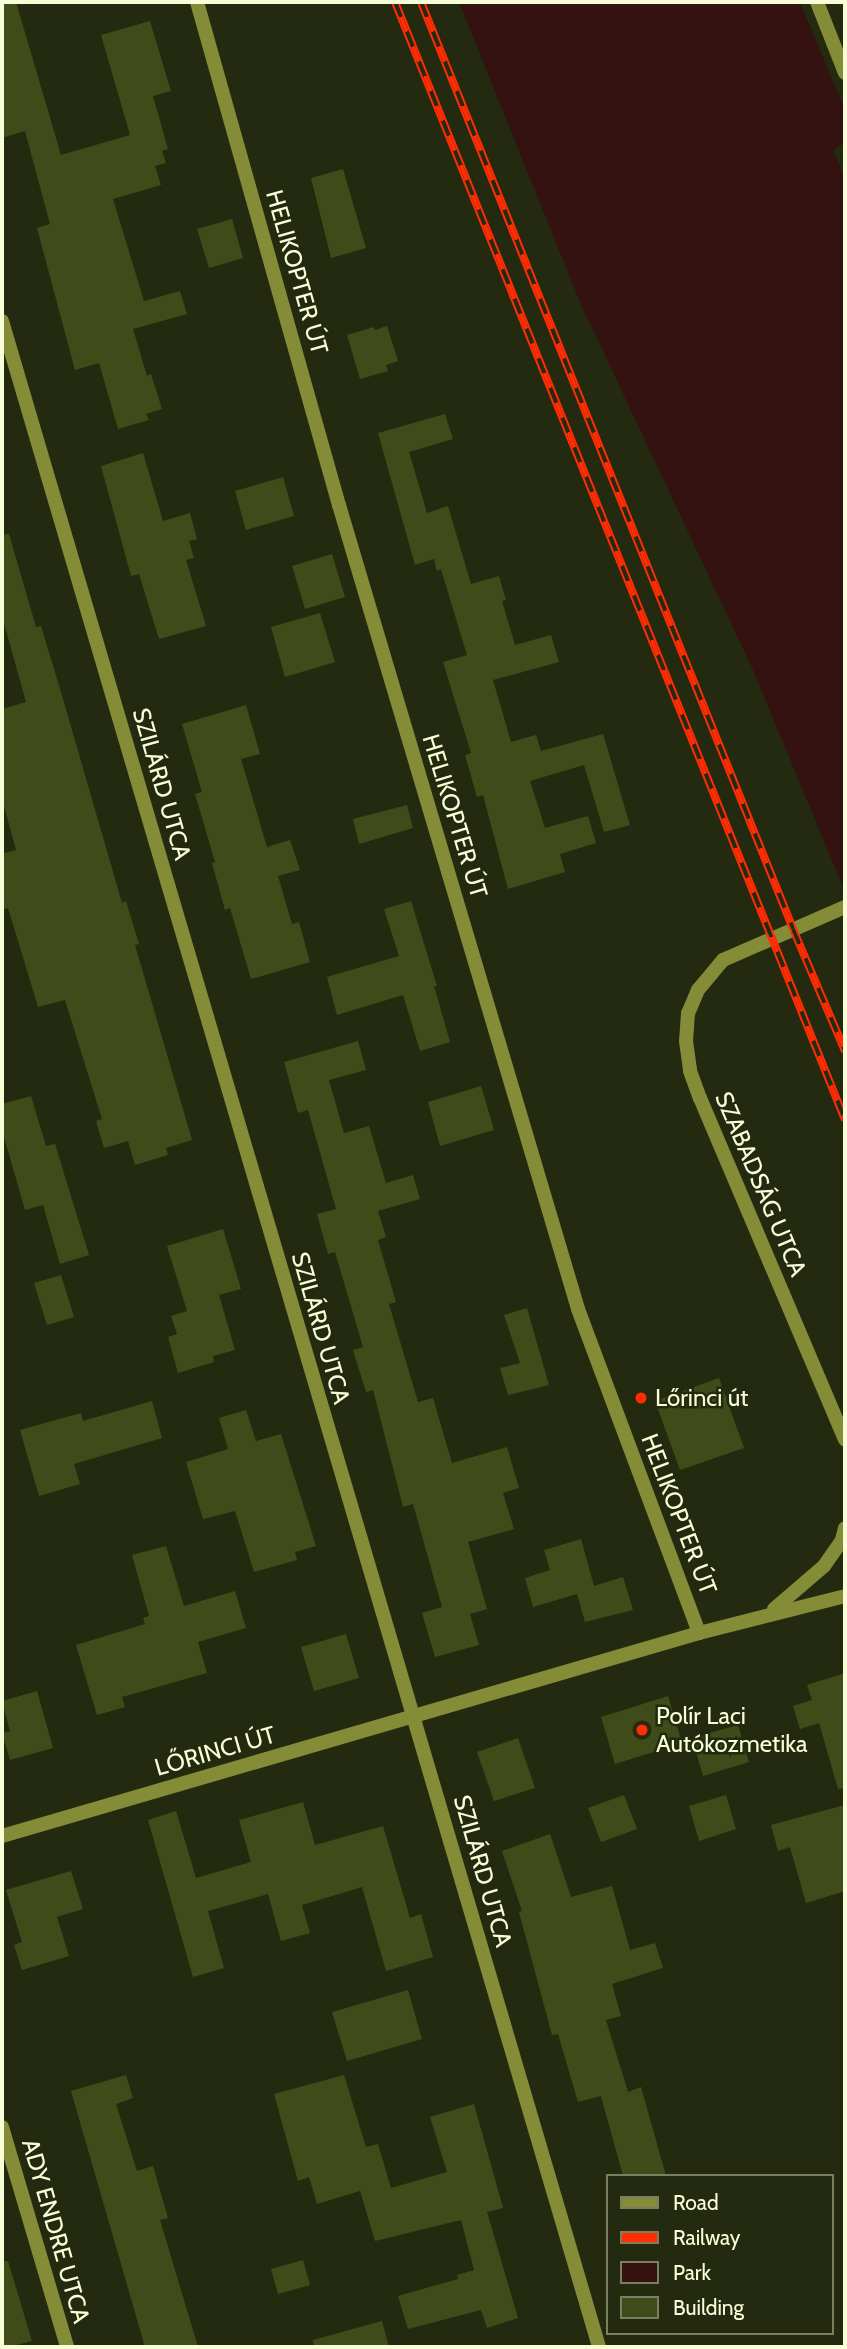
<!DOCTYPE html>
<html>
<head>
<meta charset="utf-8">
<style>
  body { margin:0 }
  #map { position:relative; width:847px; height:2349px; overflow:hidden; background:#242a0f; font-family:Cabin,sans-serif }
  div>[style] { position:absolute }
  .green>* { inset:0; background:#351212 }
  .building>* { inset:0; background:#3f4c1a }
  .minor>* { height:14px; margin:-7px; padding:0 7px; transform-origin:7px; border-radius:7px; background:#848c37 }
  .tertiary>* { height:14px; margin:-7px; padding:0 7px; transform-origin:7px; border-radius:7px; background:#848c37 }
  .rail>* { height:8px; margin-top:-4px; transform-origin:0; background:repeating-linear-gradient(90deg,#242a0f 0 16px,#ff2c04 0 32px); box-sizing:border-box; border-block:2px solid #ff2c04 }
  .dots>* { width:19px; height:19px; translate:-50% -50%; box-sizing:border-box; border:4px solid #242a0f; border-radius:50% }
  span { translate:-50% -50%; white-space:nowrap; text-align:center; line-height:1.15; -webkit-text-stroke:5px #242a0f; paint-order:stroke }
  .street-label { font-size:24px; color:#f8ffd8 }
  .poi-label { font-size:24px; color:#f8ffd8 }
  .left { translate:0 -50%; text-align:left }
  .frame { position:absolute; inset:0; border:4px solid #f8ffd8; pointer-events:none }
  .legend { position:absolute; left:606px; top:2174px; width:228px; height:161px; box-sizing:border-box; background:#242a0f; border:2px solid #797f5f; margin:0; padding:9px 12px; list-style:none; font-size:21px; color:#f8ffd8 }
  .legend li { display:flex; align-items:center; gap:14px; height:35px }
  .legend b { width:35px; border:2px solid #797f5f }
</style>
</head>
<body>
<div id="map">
  <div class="green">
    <i style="clip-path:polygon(459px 2px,800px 2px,845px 110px,845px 143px,833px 150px,845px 178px,845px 892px,753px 670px,579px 300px)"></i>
  </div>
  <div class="building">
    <i style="clip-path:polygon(2px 2px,16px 2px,61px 155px,130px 135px,101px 35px,150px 21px,171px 91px,153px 96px,168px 149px,162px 151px,166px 163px,155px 166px,161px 185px,113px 199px,144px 301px,180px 291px,187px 314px,133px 329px,147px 376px,151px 374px,162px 409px,146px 414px,149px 420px,118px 429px,99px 363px,75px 370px,37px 228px,50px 224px,25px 131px,2px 138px)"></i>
    <i style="clip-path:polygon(343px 169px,366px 248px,331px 258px,311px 178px)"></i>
    <i style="clip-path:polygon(232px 219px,243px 258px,209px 268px,197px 229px)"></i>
    <i style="clip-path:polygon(387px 326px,398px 361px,386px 365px,388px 371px,360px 379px,347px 335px,374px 327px,375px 330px)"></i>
    <i style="clip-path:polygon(445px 414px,453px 439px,409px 452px,427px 513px,448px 506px,471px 584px,499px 576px,506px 600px,502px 601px,515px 645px,551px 635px,559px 662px,493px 680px,511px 742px,536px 735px,541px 751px,603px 734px,630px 825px,604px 832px,584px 765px,530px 781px,545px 828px,588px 816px,596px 843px,560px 854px,565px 872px,508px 889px,483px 795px,477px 797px,465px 755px,471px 753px,443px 662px,467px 655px,441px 569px,437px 571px,434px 559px,415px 565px,378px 433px)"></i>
    <i style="clip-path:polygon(143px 453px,163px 521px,190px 513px,197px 539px,189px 541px,194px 558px,186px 560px,206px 626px,159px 639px,139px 574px,131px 576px,101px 466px)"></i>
    <i style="clip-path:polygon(283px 477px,294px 516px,246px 530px,235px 491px)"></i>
    <i style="clip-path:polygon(9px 534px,36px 627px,41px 626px,61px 692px,122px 903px,126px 901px,139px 944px,135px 945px,192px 1140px,166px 1148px,168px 1155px,135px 1165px,128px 1141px,104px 1148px,96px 1121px,102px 1119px,65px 1000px,38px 1007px,8px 908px,2px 910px,2px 854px,16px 850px,2px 799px,2px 709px,26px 702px,2px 616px,2px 535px)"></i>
    <i style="clip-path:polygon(332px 554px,345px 597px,305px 609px,292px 566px)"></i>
    <i style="clip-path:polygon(320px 613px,335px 662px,285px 677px,271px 627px)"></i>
    <i style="clip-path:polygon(246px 705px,260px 754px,241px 759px,267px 847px,290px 840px,300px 870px,278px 876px,292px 924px,299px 922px,310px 962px,251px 979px,230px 908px,225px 910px,212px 863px,215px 862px,195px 794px,202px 792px,182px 724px)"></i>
    <i style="clip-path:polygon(407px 805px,413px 828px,359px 844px,353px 819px)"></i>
    <i style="clip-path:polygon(411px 901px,437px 986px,434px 986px,450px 1042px,420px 1051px,403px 995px,337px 1015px,327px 977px,399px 956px,384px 909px)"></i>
    <i style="clip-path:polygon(358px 1041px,366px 1070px,329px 1080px,344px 1133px,369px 1126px,386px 1183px,413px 1175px,420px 1199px,378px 1211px,386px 1237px,378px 1240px,396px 1302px,389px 1304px,418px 1402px,433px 1398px,452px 1463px,507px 1447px,519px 1488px,503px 1493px,514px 1529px,468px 1542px,487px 1609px,470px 1614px,479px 1645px,435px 1657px,422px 1613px,442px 1607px,413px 1504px,403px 1507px,373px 1390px,366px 1392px,353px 1350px,363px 1347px,335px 1252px,328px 1254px,317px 1214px,336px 1209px,308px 1110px,298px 1113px,284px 1062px)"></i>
    <i style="clip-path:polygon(481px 1086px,494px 1130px,440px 1146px,428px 1102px)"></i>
    <i style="clip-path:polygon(31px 1096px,46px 1146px,55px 1144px,89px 1255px,60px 1264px,43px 1205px,25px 1210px,2px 1130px,2px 1104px)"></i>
    <i style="clip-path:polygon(223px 1229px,241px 1289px,219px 1295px,235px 1350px,213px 1356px,214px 1362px,178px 1373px,168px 1337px,177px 1334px,171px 1316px,187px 1311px,167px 1246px)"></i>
    <i style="clip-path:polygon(61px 1275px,74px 1317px,47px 1325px,34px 1283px)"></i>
    <i style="clip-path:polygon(527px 1308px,549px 1385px,508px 1395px,500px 1368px,520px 1363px,504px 1315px)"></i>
    <i style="clip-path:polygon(719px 1378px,744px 1448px,680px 1470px,655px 1401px)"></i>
    <i style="clip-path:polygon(152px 1401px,162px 1438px,74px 1464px,80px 1484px,39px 1496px,20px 1430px,81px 1413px,83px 1421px)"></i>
    <i style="clip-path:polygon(246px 1410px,256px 1441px,281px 1434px,316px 1546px,295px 1552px,297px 1560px,254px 1572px,235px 1511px,203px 1519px,186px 1462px,228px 1449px,219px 1418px)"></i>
    <i style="clip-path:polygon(581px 1539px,594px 1586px,623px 1577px,633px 1610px,585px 1622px,577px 1594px,533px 1607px,525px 1578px,550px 1570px,544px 1550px)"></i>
    <i style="clip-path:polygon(166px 1546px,184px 1606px,235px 1591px,246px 1628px,198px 1642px,207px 1673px,122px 1697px,125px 1707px,97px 1715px,76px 1645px,145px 1624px,143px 1618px,149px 1616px,132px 1555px)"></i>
    <i style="clip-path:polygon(346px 1634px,359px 1678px,314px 1691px,301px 1647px)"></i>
    <i style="clip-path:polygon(845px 1673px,845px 1788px,838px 1789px,819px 1723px,800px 1729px,793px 1706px,812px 1700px,807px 1685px)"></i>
    <i style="clip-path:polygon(37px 1691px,53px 1748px,10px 1760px,2px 1733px,10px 1731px,2px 1701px)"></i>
    <i style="clip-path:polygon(668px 1696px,682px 1743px,615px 1764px,601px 1717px)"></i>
    <i style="clip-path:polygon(738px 1725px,749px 1762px,703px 1776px,692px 1738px)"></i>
    <i style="clip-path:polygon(518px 1738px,535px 1788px,494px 1801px,477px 1752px)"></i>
    <i style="clip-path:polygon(624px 1795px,637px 1829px,601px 1842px,588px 1808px)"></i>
    <i style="clip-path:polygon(726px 1795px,736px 1829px,699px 1841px,689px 1806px)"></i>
    <i style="clip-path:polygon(303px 1802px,315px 1845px,383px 1826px,410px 1918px,421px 1914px,433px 1957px,386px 1971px,362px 1887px,302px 1905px,310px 1933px,281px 1941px,268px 1894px,208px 1911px,224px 1968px,193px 1977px,148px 1820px,176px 1811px,196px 1878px,251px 1862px,239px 1820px)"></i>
    <i style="clip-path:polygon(845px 1805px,845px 1891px,806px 1903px,790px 1847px,778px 1851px,771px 1825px)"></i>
    <i style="clip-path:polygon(550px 1834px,571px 1897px,612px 1886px,630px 1950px,655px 1943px,663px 1968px,612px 1984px,621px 2016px,606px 2020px,628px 2092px,641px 2087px,666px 2176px,623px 2176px,601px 2096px,578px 2102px,558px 2034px,552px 2035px,519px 1912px,522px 1911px,502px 1851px)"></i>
    <i style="clip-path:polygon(71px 1871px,83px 1909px,57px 1917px,69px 1956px,22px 1970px,14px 1945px,22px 1942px,6px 1890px)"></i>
    <i style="clip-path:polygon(408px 1990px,422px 2039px,347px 2061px,332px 2012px)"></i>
    <i style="clip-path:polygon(126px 2075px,133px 2098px,116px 2104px,137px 2171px,153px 2166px,168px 2218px,160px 2220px,198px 2347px,145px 2347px,71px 2091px)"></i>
    <i style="clip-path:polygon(344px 2075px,366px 2147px,378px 2144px,391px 2188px,447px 2172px,430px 2117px,474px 2104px,503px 2208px,487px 2212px,518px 2318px,487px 2328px,481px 2310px,408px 2329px,398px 2296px,458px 2279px,457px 2275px,474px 2270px,461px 2220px,375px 2241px,360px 2191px,317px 2204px,309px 2177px,298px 2181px,274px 2094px)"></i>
    <i style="clip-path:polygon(303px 2260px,310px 2285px,278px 2294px,271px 2269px)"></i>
    <i style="clip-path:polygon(2px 2261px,8px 2261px,32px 2341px,9px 2347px,2px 2347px)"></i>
    <i style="clip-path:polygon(382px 2321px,389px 2347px,314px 2347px,313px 2340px)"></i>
  </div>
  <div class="minor">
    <i style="left:817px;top:2px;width:76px;rotate:68.5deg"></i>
    <i style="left:2px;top:321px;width:2112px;rotate:73.58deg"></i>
    <i style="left:2px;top:2127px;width:229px;rotate:73.5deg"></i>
  </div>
  <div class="tertiary">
    <i style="left:197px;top:2px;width:523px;rotate:74.24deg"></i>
    <i style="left:339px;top:505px;width:839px;rotate:73.44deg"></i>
    <i style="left:578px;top:1309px;width:346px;rotate:69.5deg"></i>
    <i style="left:845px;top:907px;width:133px;rotate:156.5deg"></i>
    <i style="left:723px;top:960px;width:39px;rotate:130deg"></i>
    <i style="left:698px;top:990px;width:25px;rotate:113deg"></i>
    <i style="left:688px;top:1013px;width:28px;rotate:94deg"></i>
    <i style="left:686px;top:1041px;width:30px;rotate:82deg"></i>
    <i style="left:690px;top:1071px;width:29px;rotate:70deg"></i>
    <i style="left:700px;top:1098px;width:371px;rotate:67deg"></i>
    <i style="left:774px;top:1609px;width:66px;rotate:-40.7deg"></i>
    <i style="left:824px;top:1566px;width:32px;rotate:-55deg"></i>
    <i style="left:842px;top:1540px;width:12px;rotate:-76deg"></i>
    <i style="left:2px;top:1836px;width:726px;rotate:-16.24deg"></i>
    <i style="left:699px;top:1633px;width:151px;rotate:-14.2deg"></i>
  </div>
  <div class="rail">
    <i style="left:395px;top:2px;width:1205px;rotate:68.07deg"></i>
    <i style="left:421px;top:2px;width:999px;rotate:68.13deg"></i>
    <i style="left:793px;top:929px;width:133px;rotate:66.9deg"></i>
  </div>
  <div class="dots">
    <i style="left:641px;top:1398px;background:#ff2c04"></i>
    <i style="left:642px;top:1730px;background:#ff2c04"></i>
  </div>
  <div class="street-label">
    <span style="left:297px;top:272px;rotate:74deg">HELIKOPTER ÚT</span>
    <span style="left:162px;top:784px;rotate:74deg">SZILÁRD UTCA</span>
    <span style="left:455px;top:816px;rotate:73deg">HELIKOPTER ÚT</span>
    <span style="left:761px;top:1184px;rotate:67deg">SZABADSÁG UTCA</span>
    <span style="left:321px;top:1328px;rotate:74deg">SZILÁRD UTCA</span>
    <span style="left:679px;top:1514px;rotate:69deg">HELIKOPTER ÚT</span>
    <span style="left:215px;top:1751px;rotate:-16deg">LŐRINCI ÚT</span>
    <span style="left:483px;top:1871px;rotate:74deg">SZILÁRD UTCA</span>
    <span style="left:56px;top:2231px;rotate:74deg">ADY ENDRE UTCA</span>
  </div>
  <div class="poi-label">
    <span class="left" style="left:655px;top:1398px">Lőrinci út</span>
    <span class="left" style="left:656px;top:1730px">Polír Laci<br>Autókozmetika</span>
  </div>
  <div class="frame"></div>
  <ul class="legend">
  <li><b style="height:9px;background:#848c37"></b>Road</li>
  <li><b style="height:9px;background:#ff2c04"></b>Railway</li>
  <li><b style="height:19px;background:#351212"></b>Park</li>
  <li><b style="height:19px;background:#3f4c1a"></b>Building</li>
  </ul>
</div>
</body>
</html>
